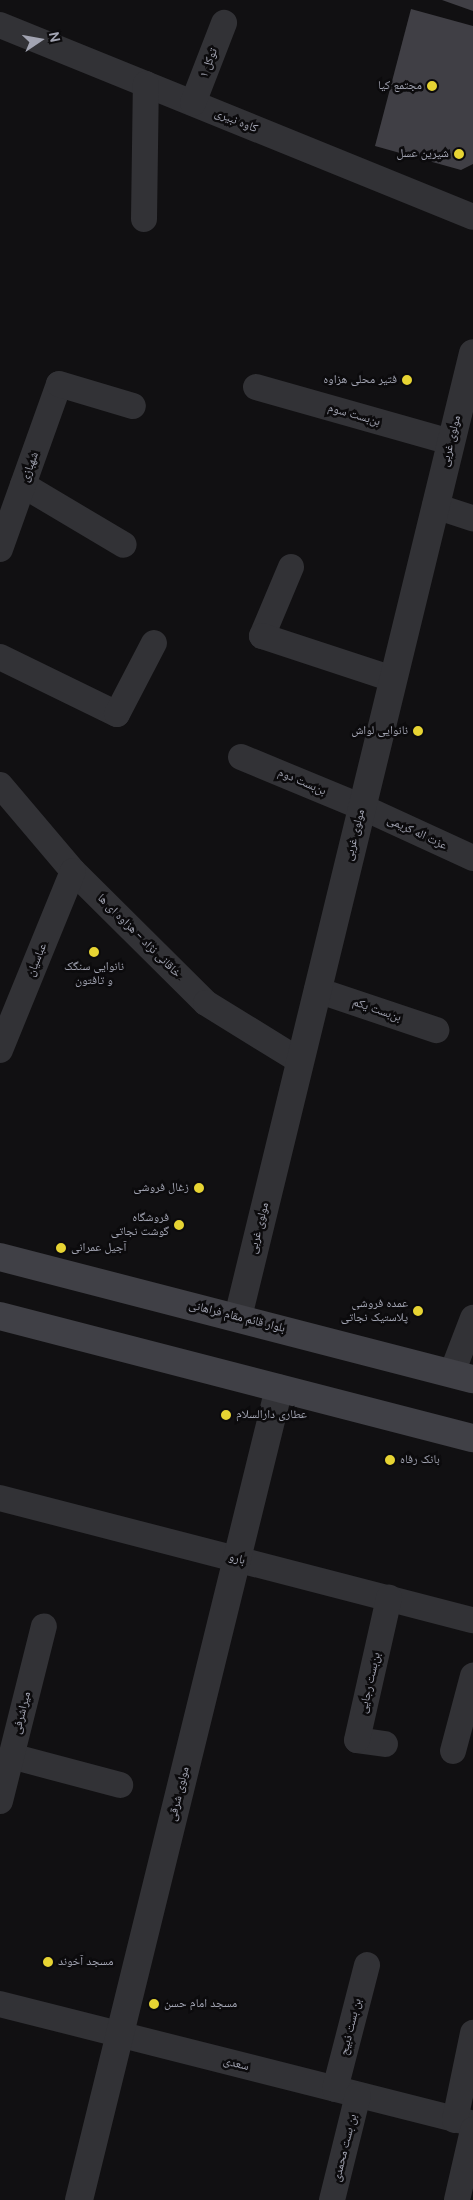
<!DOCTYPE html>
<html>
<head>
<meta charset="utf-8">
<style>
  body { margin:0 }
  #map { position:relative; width:473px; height:2200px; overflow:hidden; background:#111012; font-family:"DM Sans","Noto Naskh Arabic",sans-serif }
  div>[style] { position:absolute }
  .building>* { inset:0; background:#403f45 }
  .minor>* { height:26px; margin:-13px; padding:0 13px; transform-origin:13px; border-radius:13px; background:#323236 }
  .tertiary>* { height:28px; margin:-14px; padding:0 14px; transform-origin:14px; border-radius:14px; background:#323236 }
  .secondary>* { height:28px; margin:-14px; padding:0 14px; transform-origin:14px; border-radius:14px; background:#404046 }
  .dots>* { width:14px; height:14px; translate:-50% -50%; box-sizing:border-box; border:2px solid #0c0b0d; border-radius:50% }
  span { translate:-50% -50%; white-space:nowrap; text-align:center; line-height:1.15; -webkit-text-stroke:5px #0c0b0d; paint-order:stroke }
  .street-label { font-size:12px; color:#a2a4b2 }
  .poi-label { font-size:12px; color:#a2a4b2 }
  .right { translate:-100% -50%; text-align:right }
  .left { translate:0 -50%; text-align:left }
  .north { position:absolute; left:15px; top:15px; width:50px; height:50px; -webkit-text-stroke:4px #0c0b0d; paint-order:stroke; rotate:78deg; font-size:14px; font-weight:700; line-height:20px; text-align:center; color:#a2a4b2 }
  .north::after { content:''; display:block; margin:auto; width:18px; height:22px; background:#a2a4b2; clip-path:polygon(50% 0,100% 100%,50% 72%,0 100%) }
</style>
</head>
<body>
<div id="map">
  <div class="building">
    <i style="clip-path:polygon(442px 0,473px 0,473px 11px)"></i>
    <i style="clip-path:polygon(411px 9px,473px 26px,473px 164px,461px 170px,375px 146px)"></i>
  </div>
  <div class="minor">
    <i style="left:0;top:25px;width:510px;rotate:22.09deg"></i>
    <i style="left:193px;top:103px;width:86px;rotate:-68.8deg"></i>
    <i style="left:144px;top:219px;width:135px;rotate:-89.2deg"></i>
    <i style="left:256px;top:387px;width:203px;rotate:15.8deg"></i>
    <i style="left:23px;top:485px;width:117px;rotate:30.7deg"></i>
    <i style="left:435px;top:506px;width:40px;rotate:18deg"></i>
    <i style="left:0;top:549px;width:175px;rotate:-70.3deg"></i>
    <i style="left:59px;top:384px;width:77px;rotate:16.6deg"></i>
    <i style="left:291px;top:567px;width:75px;rotate:112.8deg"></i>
    <i style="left:262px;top:636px;width:138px;rotate:18.2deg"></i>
    <i style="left:0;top:657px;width:130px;rotate:26deg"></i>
    <i style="left:117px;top:714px;width:80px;rotate:-62.5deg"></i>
    <i style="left:241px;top:757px;width:131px;rotate:22.5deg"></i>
    <i style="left:362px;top:807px;width:122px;rotate:24.7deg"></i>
    <i style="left:0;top:785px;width:113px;rotate:49.7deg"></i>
    <i style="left:73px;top:871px;width:187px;rotate:44.8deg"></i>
    <i style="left:206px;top:1003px;width:110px;rotate:31.7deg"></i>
    <i style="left:317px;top:990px;width:126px;rotate:18.6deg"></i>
    <i style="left:0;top:1050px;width:193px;rotate:-67.8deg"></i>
    <i style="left:452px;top:1373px;width:59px;rotate:-69.1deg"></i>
    <i style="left:0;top:1498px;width:488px;rotate:14.5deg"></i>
    <i style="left:385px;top:1744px;width:28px;rotate:-172deg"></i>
    <i style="left:357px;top:1740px;width:146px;rotate:-77.3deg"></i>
    <i style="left:453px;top:1751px;width:78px;rotate:-75.1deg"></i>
    <i style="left:11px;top:1756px;width:113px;rotate:14.9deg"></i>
    <i style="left:0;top:1801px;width:180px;rotate:-75.9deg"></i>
    <i style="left:0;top:2004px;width:488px;rotate:14.2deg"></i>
    <i style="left:335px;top:2089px;width:128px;rotate:-75.5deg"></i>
    <i style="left:455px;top:2120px;width:89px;rotate:-78.3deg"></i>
    <i style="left:332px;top:2200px;width:108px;rotate:-76.1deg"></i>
    <i style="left:457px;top:2200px;width:72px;rotate:-77.1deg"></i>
  </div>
  <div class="tertiary">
    <i style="left:238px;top:1317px;width:992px;rotate:-76.3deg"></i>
    <i style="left:79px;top:2200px;width:836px;rotate:-76.16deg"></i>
  </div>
  <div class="secondary">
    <i style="left:0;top:1257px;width:488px;rotate:14.5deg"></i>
    <i style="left:0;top:1316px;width:488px;rotate:14.5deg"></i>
  </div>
  <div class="dots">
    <i style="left:432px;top:86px;background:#e7d433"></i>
    <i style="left:459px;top:154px;background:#e7d433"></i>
    <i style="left:407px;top:380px;background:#e7d433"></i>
    <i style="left:418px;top:731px;background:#e7d433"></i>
    <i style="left:94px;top:952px;background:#e7d433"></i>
    <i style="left:199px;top:1188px;background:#e7d433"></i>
    <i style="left:179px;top:1225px;background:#e7d433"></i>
    <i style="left:61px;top:1248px;background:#e7d433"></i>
    <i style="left:418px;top:1311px;background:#e7d433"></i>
    <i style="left:226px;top:1415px;background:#e7d433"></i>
    <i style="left:390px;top:1460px;background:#e7d433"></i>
    <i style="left:48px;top:1962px;background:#e7d433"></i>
    <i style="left:154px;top:2004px;background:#e7d433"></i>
  </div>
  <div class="street-label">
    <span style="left:209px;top:63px;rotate:-69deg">توکل ۱</span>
    <span style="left:236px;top:121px;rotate:22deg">کاوه نبیری</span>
    <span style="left:354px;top:415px;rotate:16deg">بن‌بست سوم</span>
    <span style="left:451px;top:441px;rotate:-76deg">مولوی غربی</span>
    <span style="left:30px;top:467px;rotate:-70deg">شهبازی</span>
    <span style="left:302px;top:782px;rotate:23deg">بن‌بست دوم</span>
    <span style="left:417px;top:833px;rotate:25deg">عزت اله کریمی</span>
    <span style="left:355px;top:835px;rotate:-76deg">مولوی غربی</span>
    <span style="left:139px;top:936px;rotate:45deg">خاقانی نژاد - هزاوه ای ها</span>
    <span style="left:37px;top:960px;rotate:-68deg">عباسیان</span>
    <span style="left:377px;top:1010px;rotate:19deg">بن‌بست یکم</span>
    <span style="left:259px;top:1228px;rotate:-76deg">مولوی غربی</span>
    <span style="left:237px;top:1317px;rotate:14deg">بلوار قائم مقام فراهانی</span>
    <span style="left:237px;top:1559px;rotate:14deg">بارو</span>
    <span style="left:370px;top:1683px;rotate:-77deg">بن‌بست رجایی</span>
    <span style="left:22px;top:1713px;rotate:-76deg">میراشرفی</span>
    <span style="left:179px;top:1794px;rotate:-76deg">مولوی شرقی</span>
    <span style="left:351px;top:2027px;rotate:-76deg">بن بست ذبیح</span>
    <span style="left:236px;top:2064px;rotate:14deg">سعدی</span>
    <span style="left:345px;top:2148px;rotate:-76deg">بن بست محمدی</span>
  </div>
  <div class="poi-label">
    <span class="right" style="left:422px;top:86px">مجتمع کیا</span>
    <span class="right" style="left:449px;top:154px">شیرین عسل</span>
    <span class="right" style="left:397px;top:380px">فتیر محلی هزاوه</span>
    <span class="right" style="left:408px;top:731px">نانوایی لواش</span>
    <span style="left:94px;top:974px">نانوایی سنگک<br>و تافتون</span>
    <span class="right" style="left:189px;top:1188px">زغال فروشی</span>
    <span class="right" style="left:169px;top:1225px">فروشگاه<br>گوشت نجاتی</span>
    <span class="left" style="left:71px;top:1248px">آجیل عمرانی</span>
    <span class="right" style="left:408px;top:1311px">عمده فروشی<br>پلاستیک نجاتی</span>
    <span class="left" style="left:236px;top:1415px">عطاری دارالسلام</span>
    <span class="left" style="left:400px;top:1460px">بانک رفاه</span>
    <span class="left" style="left:58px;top:1962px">مسجد آخوند</span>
    <span class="left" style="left:164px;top:2004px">مسجد امام حسن</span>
  </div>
  <div class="north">N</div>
</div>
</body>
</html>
